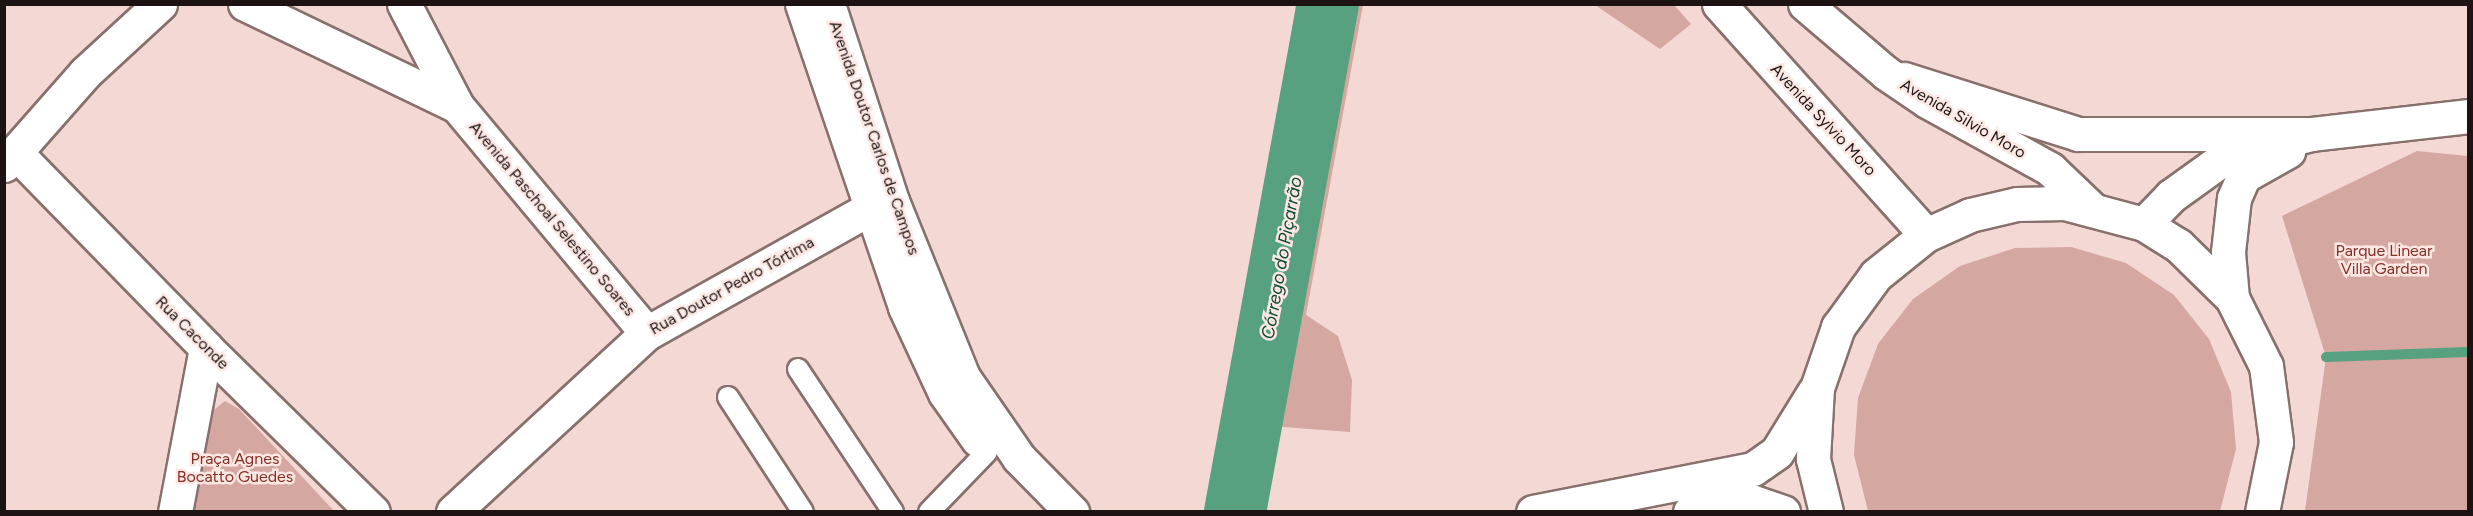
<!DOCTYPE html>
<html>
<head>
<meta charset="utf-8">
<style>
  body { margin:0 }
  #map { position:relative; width:2473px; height:516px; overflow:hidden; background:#f3d8d4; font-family:Figtree,sans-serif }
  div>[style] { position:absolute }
  .green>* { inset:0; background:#d4a7a0 }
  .stream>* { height:10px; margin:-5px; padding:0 5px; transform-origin:5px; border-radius:5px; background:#57a080 }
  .river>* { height:62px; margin:-31px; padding:0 31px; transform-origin:31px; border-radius:31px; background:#57a080 }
  .roads { filter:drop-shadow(2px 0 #88706c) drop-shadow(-2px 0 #88706c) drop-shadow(0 2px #88706c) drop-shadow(0 -2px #88706c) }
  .lane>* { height:20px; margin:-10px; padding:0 10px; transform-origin:10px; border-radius:10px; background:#fff }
  .street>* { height:33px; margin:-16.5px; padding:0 16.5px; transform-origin:16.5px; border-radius:16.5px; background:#fff }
  .secondary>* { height:33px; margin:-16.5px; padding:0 16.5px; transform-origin:16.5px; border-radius:16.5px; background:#fff }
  span { translate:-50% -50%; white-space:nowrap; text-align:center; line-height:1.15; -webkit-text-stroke:5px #fde7e3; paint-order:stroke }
  .street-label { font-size:16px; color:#1c1312 }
  .park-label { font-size:16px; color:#842f26 }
  .water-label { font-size:18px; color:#0c4a34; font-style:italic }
  .frame { position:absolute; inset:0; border:6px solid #1c1312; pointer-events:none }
</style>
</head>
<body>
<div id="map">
  <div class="green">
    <i style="clip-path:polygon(1296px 5px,1363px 5px,1306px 315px,1338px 336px,1352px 380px,1350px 432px,1229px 423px)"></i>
    <i style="clip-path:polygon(1595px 5px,1674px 5px,1691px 24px,1660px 49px)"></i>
    <i style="clip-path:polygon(2417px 151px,2468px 156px,2468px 511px,2305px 511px,2326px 357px,2282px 216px)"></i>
    <i style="clip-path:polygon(2071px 247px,2126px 263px,2174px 295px,2209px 339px,2231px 392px,2236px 449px,2220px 511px,1868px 511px,1854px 455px,1858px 398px,1878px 344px,1913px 299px,1960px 266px,2015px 248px)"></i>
    <i style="clip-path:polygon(225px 401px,239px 409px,334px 511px,185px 512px,201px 420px)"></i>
  </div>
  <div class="stream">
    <i style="left:2326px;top:357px;width:142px;rotate:-2deg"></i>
  </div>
  <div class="river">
    <i style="left:1235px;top:512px;width:516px;rotate:-79.63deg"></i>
  </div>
  <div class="roads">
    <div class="lane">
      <i style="left:798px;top:369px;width:172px;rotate:56.4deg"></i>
      <i style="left:728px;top:397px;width:137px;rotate:56.9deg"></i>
      <i style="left:929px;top:512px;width:83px;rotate:-46deg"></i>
    </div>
    <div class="street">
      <i style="left:245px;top:4px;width:235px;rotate:25.7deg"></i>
      <i style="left:404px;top:4px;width:115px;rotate:62.5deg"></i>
      <i style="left:457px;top:106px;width:296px;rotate:50.1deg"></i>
      <i style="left:1904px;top:79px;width:182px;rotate:17.5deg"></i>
      <i style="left:2078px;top:134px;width:233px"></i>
      <i style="left:15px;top:152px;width:274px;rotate:45.7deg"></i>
      <i style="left:206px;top:348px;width:234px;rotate:44.5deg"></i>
      <i style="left:4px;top:165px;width:123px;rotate:-48.6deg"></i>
      <i style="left:85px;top:73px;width:102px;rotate:-42.6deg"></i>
      <i style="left:2144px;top:224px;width:39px;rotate:-46deg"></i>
      <i style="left:2171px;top:196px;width:70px;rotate:-35.7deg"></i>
      <i style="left:2228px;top:155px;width:86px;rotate:-14.2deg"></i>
      <i style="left:2311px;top:134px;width:158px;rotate:-6.5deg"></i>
      <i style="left:2232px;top:298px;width:46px;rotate:-95deg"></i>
      <i style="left:2228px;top:252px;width:54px;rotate:-83.7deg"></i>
      <i style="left:2234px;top:198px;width:24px;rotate:-66deg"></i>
      <i style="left:2244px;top:176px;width:51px;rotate:-29.6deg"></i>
      <i style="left:175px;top:512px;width:167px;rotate:-79.3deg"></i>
      <i style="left:453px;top:512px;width:264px;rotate:-42.7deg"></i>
      <i style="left:647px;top:333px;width:257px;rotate:-29.2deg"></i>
      <i style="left:871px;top:208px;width:22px;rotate:-18deg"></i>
    </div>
    <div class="secondary">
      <i style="left:802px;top:4px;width:320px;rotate:71.2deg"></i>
      <i style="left:905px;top:307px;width:95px;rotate:65.1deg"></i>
      <i style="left:945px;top:393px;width:57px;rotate:54.9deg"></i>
      <i style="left:828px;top:4px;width:207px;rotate:72deg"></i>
      <i style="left:892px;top:201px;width:190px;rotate:68deg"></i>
      <i style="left:963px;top:377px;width:98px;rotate:55.3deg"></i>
      <i style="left:1019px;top:458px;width:76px;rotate:45.5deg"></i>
      <i style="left:1719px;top:4px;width:310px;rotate:48.1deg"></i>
      <i style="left:1805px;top:4px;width:106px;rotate:40.4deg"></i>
      <i style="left:1886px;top:73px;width:50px;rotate:34.3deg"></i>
      <i style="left:1927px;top:101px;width:141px;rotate:28.9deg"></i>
      <i style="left:2050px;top:169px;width:59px;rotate:43.6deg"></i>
      <i style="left:1533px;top:512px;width:224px;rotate:-11.1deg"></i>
      <i style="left:1753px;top:469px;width:29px;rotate:-35deg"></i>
      <i style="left:1777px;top:452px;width:70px;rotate:-58.3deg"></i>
      <i style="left:1690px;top:512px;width:62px;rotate:-10.2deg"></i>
      <i style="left:1751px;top:501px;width:34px;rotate:19deg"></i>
      <i style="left:1826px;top:512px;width:55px;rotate:-103.8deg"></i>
      <i style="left:1813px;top:459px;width:71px;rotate:-86.8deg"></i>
      <i style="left:1817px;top:388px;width:65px;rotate:-71deg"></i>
      <i style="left:1838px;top:327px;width:64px;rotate:-53.8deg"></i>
      <i style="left:1876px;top:275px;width:64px;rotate:-38.7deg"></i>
      <i style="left:1926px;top:235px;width:48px;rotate:-24.4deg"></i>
      <i style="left:1970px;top:215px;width:48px;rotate:-13.2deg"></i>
      <i style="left:2017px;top:204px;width:48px;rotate:-1.2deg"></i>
      <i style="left:2065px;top:203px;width:82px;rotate:14.9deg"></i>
      <i style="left:2144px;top:224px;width:40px;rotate:32deg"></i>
      <i style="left:2178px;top:245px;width:76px;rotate:44.5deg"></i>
      <i style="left:2232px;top:298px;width:76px;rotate:63.4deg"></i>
      <i style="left:2266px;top:366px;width:77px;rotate:82.5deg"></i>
      <i style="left:2276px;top:442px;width:71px;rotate:101.3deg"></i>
    </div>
  </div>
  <div class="street-label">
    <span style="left:1963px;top:119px;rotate:30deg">Avenida Silvio Moro</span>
    <span style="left:1823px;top:120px;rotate:47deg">Avenida Sylvio Moro</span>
    <span style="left:874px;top:138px;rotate:71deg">Avenida Doutor Carlos de Campos</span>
    <span style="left:552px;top:219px;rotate:50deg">Avenida Paschoal Selestino Soares</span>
    <span style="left:732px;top:286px;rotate:-29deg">Rua Doutor Pedro Tórtima</span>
    <span style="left:192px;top:333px;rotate:45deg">Rua Caconde</span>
  </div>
  <div class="park-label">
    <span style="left:2384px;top:260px">Parque Linear<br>Villa Garden</span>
    <span style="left:235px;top:468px">Praça Agnes<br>Bocatto Guedes</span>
  </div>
  <div class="water-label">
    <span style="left:1282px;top:258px;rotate:-80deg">Córrego do Piçarrão</span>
  </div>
  <div class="frame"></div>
</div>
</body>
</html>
